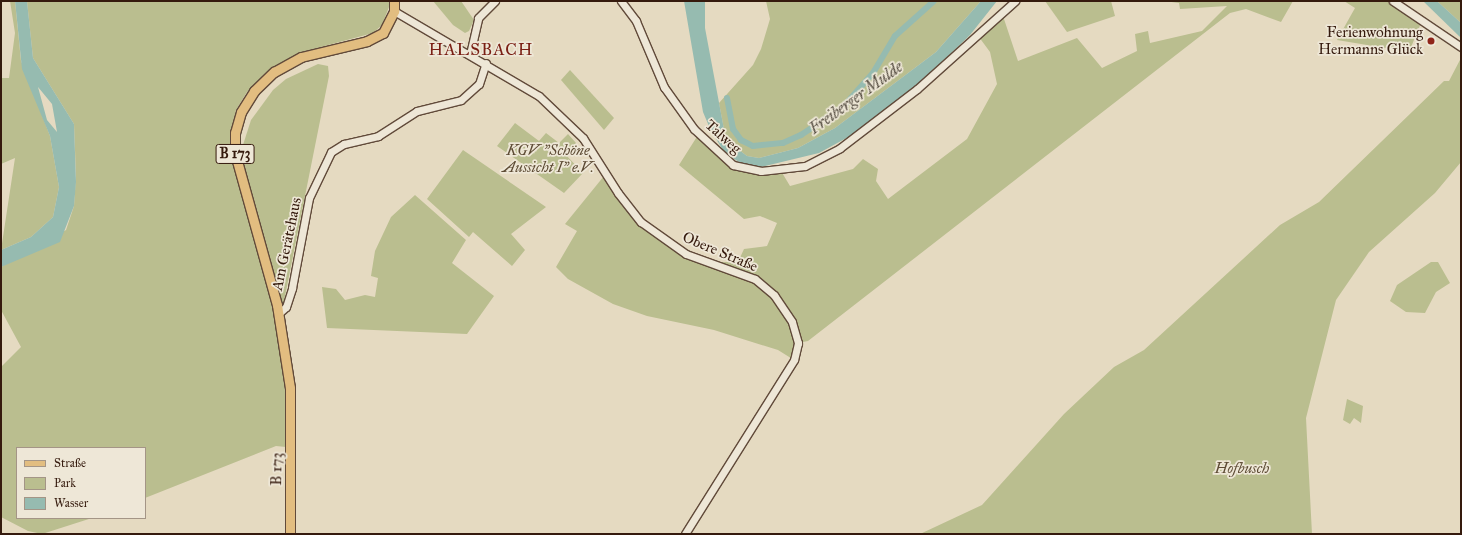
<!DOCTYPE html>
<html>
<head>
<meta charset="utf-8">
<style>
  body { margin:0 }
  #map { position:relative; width:1462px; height:535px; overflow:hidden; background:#e5dac1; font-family:"IM FELL Great Primer",serif }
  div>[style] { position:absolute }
  .green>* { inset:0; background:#babe8f }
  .water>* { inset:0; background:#96bbb0 }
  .canal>* { height:6px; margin:-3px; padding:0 3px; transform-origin:3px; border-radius:3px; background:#96bbb0 }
  .roads { filter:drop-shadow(1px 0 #614a3a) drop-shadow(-1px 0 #614a3a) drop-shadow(0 1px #614a3a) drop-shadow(0 -1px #614a3a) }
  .minor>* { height:7px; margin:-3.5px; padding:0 3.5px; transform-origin:3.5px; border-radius:3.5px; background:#eee7d7 }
  .major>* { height:9px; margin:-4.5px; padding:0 4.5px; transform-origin:4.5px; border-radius:4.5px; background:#e2bd80 }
  .dots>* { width:11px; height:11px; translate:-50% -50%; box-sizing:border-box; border:2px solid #eee7d7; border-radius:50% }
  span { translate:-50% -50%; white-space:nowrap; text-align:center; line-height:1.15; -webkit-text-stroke:3.5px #eee7d7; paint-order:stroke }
  .shield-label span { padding:1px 3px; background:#eee7d7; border:1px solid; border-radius:3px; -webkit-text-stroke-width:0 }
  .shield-label { font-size:14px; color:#351a0d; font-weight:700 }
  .poi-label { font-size:15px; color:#351a0d }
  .right { translate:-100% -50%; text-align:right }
  .street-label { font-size:15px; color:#351a0d }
  .park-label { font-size:15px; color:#5d4b34; font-style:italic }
  .water-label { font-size:16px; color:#524a3e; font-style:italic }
  .quarter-label { font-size:17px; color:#7a1f14; letter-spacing:1px }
  .frame { position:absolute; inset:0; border:2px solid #351a0d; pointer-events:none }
  .legend { position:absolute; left:16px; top:447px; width:130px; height:72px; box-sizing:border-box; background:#eee7d7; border:1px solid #a49586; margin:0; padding:5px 7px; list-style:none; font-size:12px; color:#351a0d }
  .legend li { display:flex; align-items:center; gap:8px; height:20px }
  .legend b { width:20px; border:1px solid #a49586 }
</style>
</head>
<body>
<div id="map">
  <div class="green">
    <i style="clip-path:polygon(10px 1px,15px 1px,21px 61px,50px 136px,59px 187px,53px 217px,31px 237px,1px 250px,15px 158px,1px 164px,1px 78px,9px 78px,15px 33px)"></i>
    <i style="clip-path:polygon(27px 1px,389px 1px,389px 7px,382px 25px,373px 33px,306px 51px,271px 69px,247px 92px,236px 110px,230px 148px,275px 316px,286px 398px,286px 447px,276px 446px,145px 498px,145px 448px,17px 448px,17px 518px,92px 518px,42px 534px,28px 531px,1px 517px,1px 367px,21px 347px,1px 310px,1px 267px,66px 230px,74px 206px,76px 176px,74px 124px,33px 58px)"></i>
    <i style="clip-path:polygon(433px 1px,461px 1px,474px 20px,469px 31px,465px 33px,453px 25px)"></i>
    <i style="clip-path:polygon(766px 1px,981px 1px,936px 52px,835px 128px,798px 148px,759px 158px,747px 156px,726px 140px,719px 103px,753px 65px,761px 49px,770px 19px)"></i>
    <i style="clip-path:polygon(1045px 1px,1111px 1px,1115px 16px,1067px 32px)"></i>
    <i style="clip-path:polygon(1164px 1px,1293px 1px,1281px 22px,1246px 9px,1230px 13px,808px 341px,798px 343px,794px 360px,778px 350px,714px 330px,647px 316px,613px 304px,568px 279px,556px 267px,577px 231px,565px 224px,604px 176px,639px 219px,680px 250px,712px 262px,738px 262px,744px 249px,767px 246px,777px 223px,760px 216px,744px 219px,679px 165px,698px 135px,733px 165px,781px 171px,790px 186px,853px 169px,863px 159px,878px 169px,876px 181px,888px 199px,967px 139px,997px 84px,990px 52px,976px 33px,1002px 13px,1018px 61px,1077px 38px,1102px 68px,1137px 51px,1135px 34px,1148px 31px,1150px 43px,1202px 31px,1227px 6px,1180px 9px,1179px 3px)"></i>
    <i style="clip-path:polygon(1344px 1px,1389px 1px,1421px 23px,1409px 52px,1337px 40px,1355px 8px)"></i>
    <i style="clip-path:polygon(1437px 1px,1461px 1px,1461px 23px)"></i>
    <i style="clip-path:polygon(1461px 58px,1461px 162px,1435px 193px,1369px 252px,1336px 300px,1306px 418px,1312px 534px,920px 534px,982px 505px,1064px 414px,1114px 367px,1144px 350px,1280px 225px,1319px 202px,1444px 81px,1449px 81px)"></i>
    <i style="clip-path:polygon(318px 64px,328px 66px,329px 76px,283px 306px,242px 164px,243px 145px,251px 120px,273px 90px,286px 79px)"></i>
    <i style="clip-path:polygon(570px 70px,614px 118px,604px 130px,561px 80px)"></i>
    <i style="clip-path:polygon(515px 123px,539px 141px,546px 133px,559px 143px,568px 134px,576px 143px,566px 155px,583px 173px,564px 193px,497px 146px)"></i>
    <i style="clip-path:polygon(463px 150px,546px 207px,511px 234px,525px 250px,512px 266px,473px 232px,469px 237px,427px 199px)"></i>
    <i style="clip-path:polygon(415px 195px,466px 240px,452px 263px,494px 296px,467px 334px,327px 328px,322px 287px,336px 289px,345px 300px,365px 295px,375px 297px,378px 278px,371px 276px,375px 251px,391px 217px)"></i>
    <i style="clip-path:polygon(1431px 262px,1438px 262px,1450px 283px,1436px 292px,1425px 313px,1406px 312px,1390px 301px,1397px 285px)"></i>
    <i style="clip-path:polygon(1347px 399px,1363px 406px,1361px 423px,1354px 418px,1350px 424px,1343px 420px)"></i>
  </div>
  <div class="water">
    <i style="clip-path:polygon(evenodd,15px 1px,27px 1px,33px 58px,74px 124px,76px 182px,74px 206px,60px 242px,1px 267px,1px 250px,31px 237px,53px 217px,59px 187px,50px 136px,22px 69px,15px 1px,38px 87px,52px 104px,57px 132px,47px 120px,38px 87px)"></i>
    <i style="clip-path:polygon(684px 1px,705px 1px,705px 28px,726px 140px,747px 156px,759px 158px,798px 148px,835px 128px,936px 52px,981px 1px,997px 1px,970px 35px,920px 83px,852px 135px,819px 153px,757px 168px,742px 164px,725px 153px,711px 131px,703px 112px)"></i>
    <i style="clip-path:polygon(1423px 1px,1437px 1px,1461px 23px,1461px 38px)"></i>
  </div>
  <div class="canal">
    <i style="left:727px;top:98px;width:32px;rotate:79deg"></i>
    <i style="left:733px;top:129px;width:14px;rotate:54deg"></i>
    <i style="left:741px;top:140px;width:13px;rotate:27deg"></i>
    <i style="left:753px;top:146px;width:30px;rotate:-6deg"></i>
    <i style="left:783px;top:143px;width:20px;rotate:-24deg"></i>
    <i style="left:801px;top:135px;width:50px;rotate:-33.7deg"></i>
    <i style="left:843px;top:107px;width:45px;rotate:-48.6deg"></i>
    <i style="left:873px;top:73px;width:43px;rotate:-59.3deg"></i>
    <i style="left:895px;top:36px;width:52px;rotate:-41.9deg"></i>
  </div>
  <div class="roads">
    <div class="minor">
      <i style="left:621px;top:1px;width:25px;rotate:53deg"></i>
      <i style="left:636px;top:21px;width:72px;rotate:67deg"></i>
      <i style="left:664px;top:87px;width:52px;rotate:54.5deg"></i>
      <i style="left:694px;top:129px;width:53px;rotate:42.7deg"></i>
      <i style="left:733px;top:165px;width:29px;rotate:12deg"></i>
      <i style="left:761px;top:171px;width:44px;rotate:-6.5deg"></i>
      <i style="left:805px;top:166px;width:39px;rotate:-27deg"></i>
      <i style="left:840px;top:148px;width:97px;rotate:-37.5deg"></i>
      <i style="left:917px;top:89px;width:132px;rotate:-41.9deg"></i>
      <i style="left:1393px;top:1px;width:82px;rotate:34.1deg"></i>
      <i style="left:394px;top:11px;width:168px;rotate:30.4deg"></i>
      <i style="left:539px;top:96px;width:61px;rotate:43.7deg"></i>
      <i style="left:583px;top:138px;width:65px;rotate:57.5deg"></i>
      <i style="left:618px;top:193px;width:37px;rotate:52deg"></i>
      <i style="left:641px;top:222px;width:55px;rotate:35.4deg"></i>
      <i style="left:686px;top:254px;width:73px;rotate:19.9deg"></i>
      <i style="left:755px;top:279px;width:25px;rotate:40deg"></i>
      <i style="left:774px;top:295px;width:32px;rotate:56deg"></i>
      <i style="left:792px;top:322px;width:22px;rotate:74deg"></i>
      <i style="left:798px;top:343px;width:17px;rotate:103deg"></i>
      <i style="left:794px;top:360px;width:205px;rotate:122.1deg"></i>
      <i style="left:470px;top:54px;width:37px;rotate:-77deg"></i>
      <i style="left:478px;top:18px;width:24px;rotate:-45deg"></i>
      <i style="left:279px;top:313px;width:9px;rotate:-41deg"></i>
      <i style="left:286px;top:307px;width:20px;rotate:-72deg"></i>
      <i style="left:292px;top:288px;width:92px;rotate:-79.3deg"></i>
      <i style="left:309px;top:198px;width:51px;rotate:-64.4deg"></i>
      <i style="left:331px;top:152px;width:15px;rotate:-32deg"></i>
      <i style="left:344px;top:144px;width:35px;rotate:-13deg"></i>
      <i style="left:378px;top:136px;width:46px;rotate:-32.7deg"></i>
      <i style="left:417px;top:111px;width:45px;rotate:-14deg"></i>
      <i style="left:461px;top:100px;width:24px;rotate:-42deg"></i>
      <i style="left:479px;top:84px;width:22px;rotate:-72deg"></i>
    </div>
    <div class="major">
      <i style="left:290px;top:534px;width:146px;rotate:-90deg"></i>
      <i style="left:290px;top:388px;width:84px;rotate:-98.9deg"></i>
      <i style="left:277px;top:305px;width:157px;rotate:-105.5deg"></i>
      <i style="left:235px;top:154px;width:21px;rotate:-90deg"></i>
      <i style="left:235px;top:133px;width:22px;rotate:-74deg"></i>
      <i style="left:241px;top:112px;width:25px;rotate:-58deg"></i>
      <i style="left:254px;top:91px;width:28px;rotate:-44deg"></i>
      <i style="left:274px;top:72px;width:31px;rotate:-29deg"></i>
      <i style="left:301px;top:57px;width:68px;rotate:-13.6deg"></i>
      <i style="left:367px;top:41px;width:18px;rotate:-27deg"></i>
      <i style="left:383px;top:33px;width:25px;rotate:-63deg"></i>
      <i style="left:394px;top:11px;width:10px;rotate:-90deg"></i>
    </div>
  </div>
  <div class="dots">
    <i style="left:1431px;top:41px;background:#8f2418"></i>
  </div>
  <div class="shield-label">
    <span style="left:235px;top:154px">B 173</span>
  </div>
  <div class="poi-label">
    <span class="right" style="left:1423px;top:41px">Ferienwohnung<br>Hermanns Glück</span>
  </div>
  <div class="street-label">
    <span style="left:723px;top:137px;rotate:42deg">Talweg</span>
    <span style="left:287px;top:244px;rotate:-78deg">Am Gerätehaus</span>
    <span style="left:720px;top:252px;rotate:23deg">Obere Straße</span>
    <span style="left:277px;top:469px;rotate:-89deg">B 173</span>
  </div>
  <div class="park-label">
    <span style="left:548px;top:159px">KGV "Schöne<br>Aussicht I" e.V.</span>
    <span style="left:1242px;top:469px">Hofbusch</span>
  </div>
  <div class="water-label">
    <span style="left:856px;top:98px;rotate:-36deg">Freiberger Mulde</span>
  </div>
  <div class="quarter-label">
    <span style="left:481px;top:50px">HALSBACH</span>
  </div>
  <div class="frame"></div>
  <ul class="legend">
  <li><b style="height:5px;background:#e2bd80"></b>Straße</li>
  <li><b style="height:11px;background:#babe8f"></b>Park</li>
  <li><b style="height:11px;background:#96bbb0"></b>Wasser</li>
  </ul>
</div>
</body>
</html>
